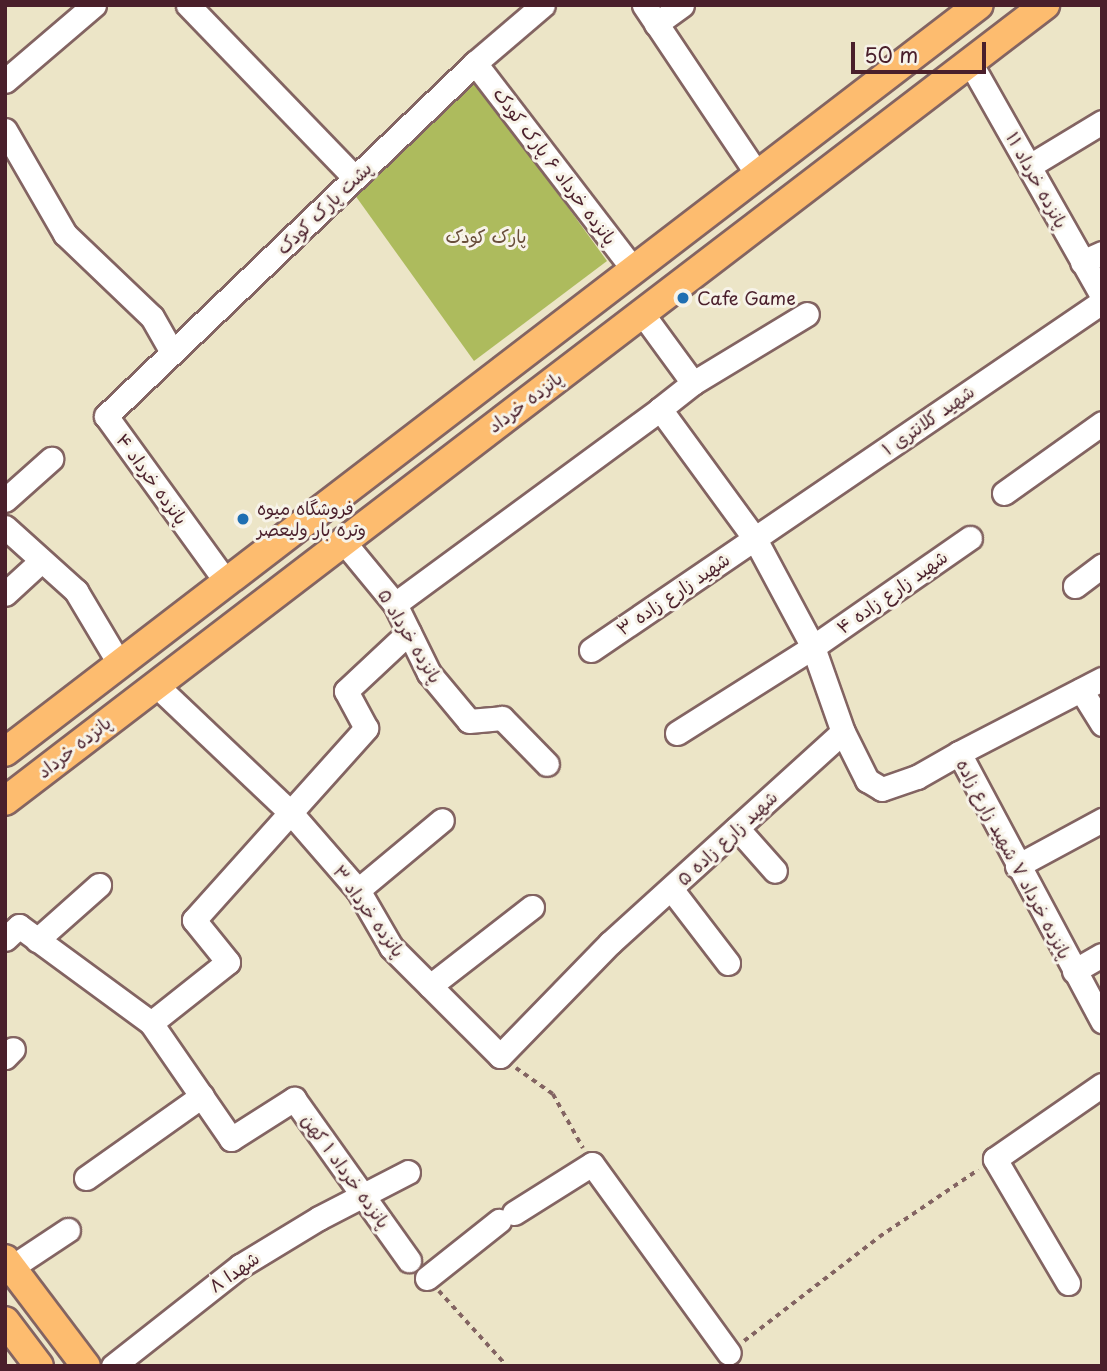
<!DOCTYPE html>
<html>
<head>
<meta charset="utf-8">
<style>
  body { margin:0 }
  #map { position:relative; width:1107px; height:1371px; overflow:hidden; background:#ece5c7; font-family:"Playpen Sans","Playpen Sans Arabic",sans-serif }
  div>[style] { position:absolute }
  .green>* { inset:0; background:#adbb5d }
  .path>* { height:3.5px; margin-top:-1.75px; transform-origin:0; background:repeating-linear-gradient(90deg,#836462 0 5px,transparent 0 10px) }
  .roads { filter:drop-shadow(2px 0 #836462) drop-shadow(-2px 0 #836462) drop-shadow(0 2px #836462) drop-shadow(0 -2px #836462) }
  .minor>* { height:23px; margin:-11.5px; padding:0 11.5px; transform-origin:11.5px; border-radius:11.5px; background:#fff }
  .major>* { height:28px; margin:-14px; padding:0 14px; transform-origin:14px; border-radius:14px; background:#fdbc6f }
  .dots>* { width:19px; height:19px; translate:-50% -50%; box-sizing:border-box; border:4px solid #f7f3e8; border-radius:50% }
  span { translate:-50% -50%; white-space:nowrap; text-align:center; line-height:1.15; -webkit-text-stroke:6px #f7f3e8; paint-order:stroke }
  .street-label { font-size:18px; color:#4a1f2b }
  .park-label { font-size:18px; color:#684e3a }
  .poi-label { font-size:18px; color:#4a1f2b }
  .left { translate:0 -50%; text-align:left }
  .frame { position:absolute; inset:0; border:7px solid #4a1f2b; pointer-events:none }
  .scale { position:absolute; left:851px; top:42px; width:135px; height:32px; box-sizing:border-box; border:4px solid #4a1f2b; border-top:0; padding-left:9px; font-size:21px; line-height:24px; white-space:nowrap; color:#4a1f2b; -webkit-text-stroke:5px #f7f3e8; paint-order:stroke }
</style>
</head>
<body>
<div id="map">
  <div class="green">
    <i style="clip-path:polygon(475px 79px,607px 261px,474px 361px,352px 191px)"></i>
  </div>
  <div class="path">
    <i style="left:516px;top:1068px;width:45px;rotate:35.1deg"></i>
    <i style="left:553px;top:1094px;width:62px;rotate:60.9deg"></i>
    <i style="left:439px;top:1291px;width:101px;rotate:47.8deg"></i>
    <i style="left:744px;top:1341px;width:170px;rotate:-37.6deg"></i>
    <i style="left:879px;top:1237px;width:120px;rotate:-34.1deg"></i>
  </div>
  <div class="roads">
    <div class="minor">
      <i style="left:188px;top:5px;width:240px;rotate:46deg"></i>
      <i style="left:644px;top:5px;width:205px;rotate:56.2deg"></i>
      <i style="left:656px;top:24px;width:32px;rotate:-36deg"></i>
      <i style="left:475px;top:63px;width:261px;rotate:52.5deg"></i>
      <i style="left:971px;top:64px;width:266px;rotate:60.5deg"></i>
      <i style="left:5px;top:81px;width:117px;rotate:-40.5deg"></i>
      <i style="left:5px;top:130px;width:120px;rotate:60deg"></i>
      <i style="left:65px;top:234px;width:120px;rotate:43.7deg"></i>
      <i style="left:152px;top:317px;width:40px;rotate:60.3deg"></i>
      <i style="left:1031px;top:165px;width:83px;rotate:-31.2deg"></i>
      <i style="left:1082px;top:262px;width:22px;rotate:-24deg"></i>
      <i style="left:644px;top:316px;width:83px;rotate:53.8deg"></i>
      <i style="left:693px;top:383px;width:42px;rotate:141.8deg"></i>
      <i style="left:660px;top:409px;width:161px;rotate:53.8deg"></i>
      <i style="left:755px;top:539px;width:123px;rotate:61.8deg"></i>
      <i style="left:813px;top:647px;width:90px;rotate:70.6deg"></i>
      <i style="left:843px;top:732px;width:54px;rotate:63.4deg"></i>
      <i style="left:867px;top:780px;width:17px;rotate:31deg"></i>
      <i style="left:882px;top:789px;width:37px;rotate:-19deg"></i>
      <i style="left:917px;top:777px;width:48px;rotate:-29.7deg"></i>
      <i style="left:959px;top:753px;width:304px;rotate:61.9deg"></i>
      <i style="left:693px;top:383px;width:133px;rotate:-31.2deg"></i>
      <i style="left:1004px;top:493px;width:120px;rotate:-35.5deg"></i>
      <i style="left:5px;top:500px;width:62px;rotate:-41.7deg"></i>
      <i style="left:5px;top:527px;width:96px;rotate:42deg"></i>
      <i style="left:76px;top:591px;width:84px;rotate:59.2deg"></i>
      <i style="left:343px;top:541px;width:82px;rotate:50.5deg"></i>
      <i style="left:395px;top:604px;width:77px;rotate:63.8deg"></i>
      <i style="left:429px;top:673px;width:62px;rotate:50.2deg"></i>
      <i style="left:469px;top:721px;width:33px;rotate:-5deg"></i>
      <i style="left:502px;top:718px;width:64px;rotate:45.6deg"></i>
      <i style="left:227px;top:583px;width:206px;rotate:-125.9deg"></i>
      <i style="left:106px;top:416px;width:511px;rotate:-43.73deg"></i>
      <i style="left:475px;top:63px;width:89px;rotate:-40.5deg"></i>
      <i style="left:1075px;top:586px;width:34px;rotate:-37deg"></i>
      <i style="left:5px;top:594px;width:49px;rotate:-42.5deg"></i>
      <i style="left:395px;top:604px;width:329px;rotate:-36.3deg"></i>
      <i style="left:591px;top:650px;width:618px;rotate:-34.26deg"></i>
      <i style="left:155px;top:684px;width:187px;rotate:43.5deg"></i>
      <i style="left:291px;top:813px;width:102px;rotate:49deg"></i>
      <i style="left:358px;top:890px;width:66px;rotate:59.9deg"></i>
      <i style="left:391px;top:947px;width:154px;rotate:45deg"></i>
      <i style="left:500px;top:1056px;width:158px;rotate:-45.8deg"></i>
      <i style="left:610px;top:943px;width:314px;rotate:-42.2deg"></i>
      <i style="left:1081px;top:690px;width:40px;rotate:58deg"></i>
      <i style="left:677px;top:733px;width:161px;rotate:-32.3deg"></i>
      <i style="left:813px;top:647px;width:191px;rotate:-34.8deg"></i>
      <i style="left:959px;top:753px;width:161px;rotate:-27.4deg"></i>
      <i style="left:737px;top:828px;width:57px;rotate:48.5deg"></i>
      <i style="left:1017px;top:866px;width:97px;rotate:-28.4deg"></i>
      <i style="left:358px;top:890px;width:109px;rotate:-39.8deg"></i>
      <i style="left:672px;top:890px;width:92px;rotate:52.5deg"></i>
      <i style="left:5px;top:939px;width:19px;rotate:-43deg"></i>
      <i style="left:19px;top:926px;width:164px;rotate:36.3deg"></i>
      <i style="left:151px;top:1023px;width:141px;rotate:55.4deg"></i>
      <i style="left:231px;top:1139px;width:75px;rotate:-32.4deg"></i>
      <i style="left:294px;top:1099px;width:198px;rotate:54.5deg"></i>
      <i style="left:37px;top:940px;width:83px;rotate:-41.6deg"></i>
      <i style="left:1074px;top:971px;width:32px;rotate:-30deg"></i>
      <i style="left:430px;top:986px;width:129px;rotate:-37.8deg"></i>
      <i style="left:151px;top:1023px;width:98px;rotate:-38.4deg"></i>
      <i style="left:228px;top:962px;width:54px;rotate:-129deg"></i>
      <i style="left:194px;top:920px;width:258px;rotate:-48.1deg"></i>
      <i style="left:366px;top:728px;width:42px;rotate:-118.4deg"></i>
      <i style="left:346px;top:691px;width:86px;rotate:-43.1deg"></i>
      <i style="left:5px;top:1057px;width:11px;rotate:-45deg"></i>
      <i style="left:86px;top:1178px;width:142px;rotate:-35.3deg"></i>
      <i style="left:514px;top:1213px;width:92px;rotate:-32.1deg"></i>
      <i style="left:592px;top:1164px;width:233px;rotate:54.1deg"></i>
      <i style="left:12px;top:1267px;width:67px;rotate:-33.5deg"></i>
      <i style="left:427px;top:1278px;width:92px;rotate:-38.4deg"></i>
      <i style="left:1068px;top:1283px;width:144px;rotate:-120.5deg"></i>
      <i style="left:995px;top:1159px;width:130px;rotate:-34.7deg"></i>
      <i style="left:113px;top:1366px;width:162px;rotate:-38.2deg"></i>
      <i style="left:240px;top:1266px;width:92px;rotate:-31.3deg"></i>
      <i style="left:319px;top:1218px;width:100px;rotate:-27.3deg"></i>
    </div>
    <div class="major">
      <i style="left:5px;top:752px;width:1227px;rotate:-37.49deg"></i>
      <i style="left:5px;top:801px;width:1310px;rotate:-37.43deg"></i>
      <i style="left:5px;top:1259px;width:134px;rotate:52.9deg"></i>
      <i style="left:5px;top:1321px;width:56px;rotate:52.9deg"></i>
    </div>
  </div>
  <div class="dots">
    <i style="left:683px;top:298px;background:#1f6fb2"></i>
    <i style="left:243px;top:519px;background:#1f6fb2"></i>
  </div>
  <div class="street-label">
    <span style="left:555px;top:166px;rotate:53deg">پانزده خرداد ۶ پارک کودک</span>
    <span style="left:1037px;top:180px;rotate:61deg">پانزده خرداد ۱۱</span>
    <span style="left:324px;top:208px;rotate:-44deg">پشت پارک کودک</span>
    <span style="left:525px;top:402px;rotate:-37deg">پانزده خرداد</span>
    <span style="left:928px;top:420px;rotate:-35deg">شهید کلانتری ۱</span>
    <span style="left:152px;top:479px;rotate:54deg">پانزده خرداد ۴</span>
    <span style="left:892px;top:592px;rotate:-35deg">شهید زارع زاده ۴</span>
    <span style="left:673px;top:594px;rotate:-34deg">شهید زارع زاده ۳</span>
    <span style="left:410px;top:636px;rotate:59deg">پانزده خرداد ۵</span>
    <span style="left:74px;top:747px;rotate:-38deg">پانزده خرداد</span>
    <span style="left:727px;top:838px;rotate:-43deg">شهید زارع زاده ۵</span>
    <span style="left:1014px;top:859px;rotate:62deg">پانزده خرداد ۷ شهید زارع زاده</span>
    <span style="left:369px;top:911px;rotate:54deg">پانزده خرداد ۳</span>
    <span style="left:346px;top:1171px;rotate:54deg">پانزده خرداد ۱ کهن</span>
    <span style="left:234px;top:1272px;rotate:-35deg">شهدا ۸</span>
  </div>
  <div class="park-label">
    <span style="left:486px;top:236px">پارک کودک</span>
  </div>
  <div class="poi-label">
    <span class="left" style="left:697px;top:298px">Cafe Game</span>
    <span class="left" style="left:257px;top:519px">فروشگاه میوه<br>وتره بار ولیعصر</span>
  </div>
  <div class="frame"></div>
  <div class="scale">50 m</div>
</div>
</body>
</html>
